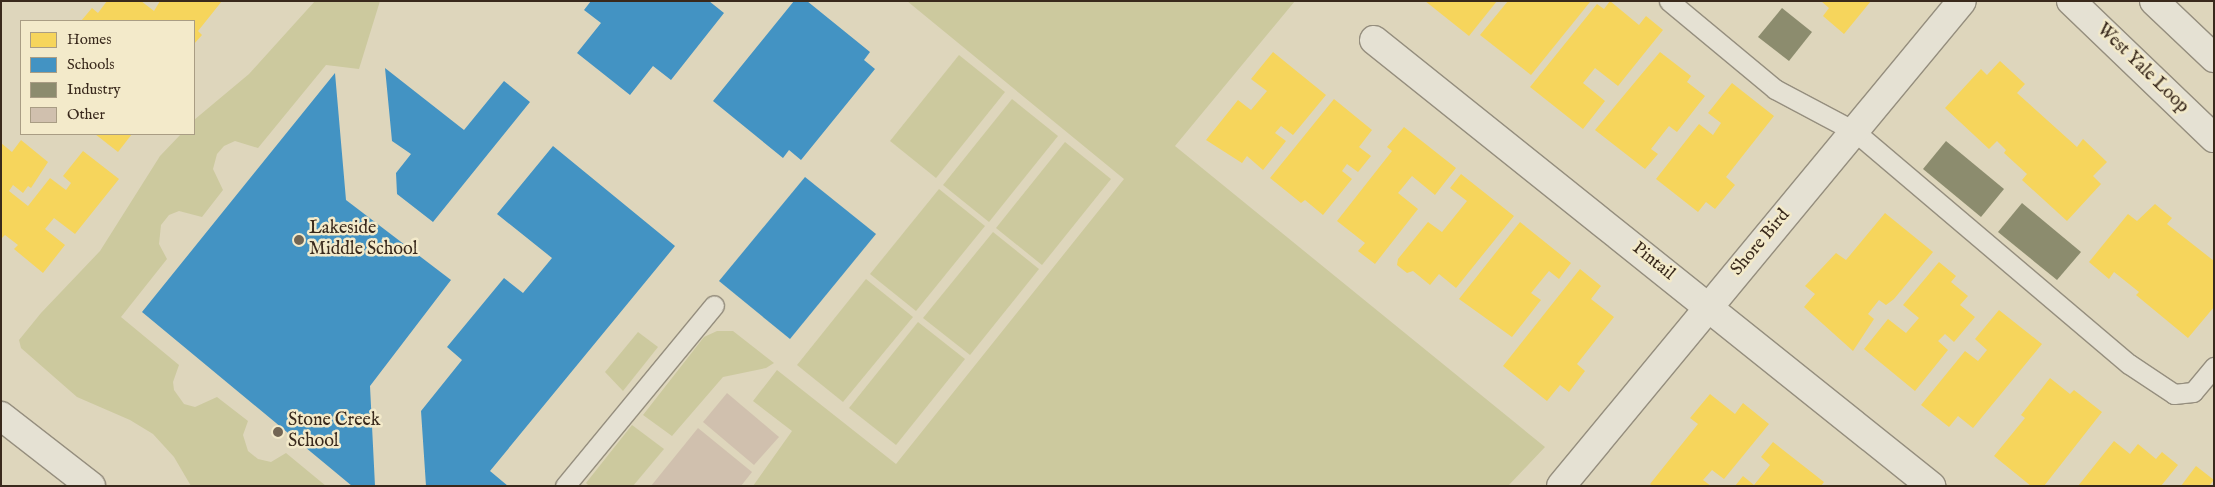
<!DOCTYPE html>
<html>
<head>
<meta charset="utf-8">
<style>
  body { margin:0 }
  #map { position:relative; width:2215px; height:487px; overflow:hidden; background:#ded6bc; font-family:"IM FELL English",serif }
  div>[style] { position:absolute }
  .green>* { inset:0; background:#ccc99e }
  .homes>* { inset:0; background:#f6d55c }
  .schools>* { inset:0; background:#4393c3 }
  .industry>* { inset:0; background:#8c8c6e }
  .building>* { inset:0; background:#d0c0ae }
  .roads { filter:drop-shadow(1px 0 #958e7e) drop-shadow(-1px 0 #958e7e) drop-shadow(0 1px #958e7e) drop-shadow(0 -1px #958e7e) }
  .lane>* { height:19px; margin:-9.5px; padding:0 9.5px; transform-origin:9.5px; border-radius:9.5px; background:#e5e1d3 }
  .street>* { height:28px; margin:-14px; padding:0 14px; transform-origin:14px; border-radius:14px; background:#e5e1d3 }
  .secondary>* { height:28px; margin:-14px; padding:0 14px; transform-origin:14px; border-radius:14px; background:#e5e1d3 }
  .dots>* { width:14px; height:14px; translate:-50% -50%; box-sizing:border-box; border:2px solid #f3eaca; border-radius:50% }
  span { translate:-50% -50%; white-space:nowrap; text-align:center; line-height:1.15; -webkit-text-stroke:5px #f3eaca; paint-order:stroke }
  .street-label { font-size:18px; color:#39291c }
  .poi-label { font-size:18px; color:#39291c }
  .left { translate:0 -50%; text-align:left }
  .frame { position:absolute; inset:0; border:2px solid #39291c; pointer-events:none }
  .legend { position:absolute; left:20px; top:20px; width:175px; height:115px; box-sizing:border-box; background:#f3eaca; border:1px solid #a99d84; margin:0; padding:6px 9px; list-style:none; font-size:15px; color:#39291c }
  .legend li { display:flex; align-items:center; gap:10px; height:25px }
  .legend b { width:25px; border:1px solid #a99d84 }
</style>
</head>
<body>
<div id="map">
  <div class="green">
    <i style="clip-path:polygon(315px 1px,380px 1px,359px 69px,326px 65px,258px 148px,235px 141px,224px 146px,217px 154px,213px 169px,223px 190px,202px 217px,179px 211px,169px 215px,161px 225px,159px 244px,167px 259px,121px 317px,179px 365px,173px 382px,174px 390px,184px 404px,195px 407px,217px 397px,248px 421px,243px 435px,248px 451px,258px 459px,271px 462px,286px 453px,326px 486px,191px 486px,174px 457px,153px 434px,130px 420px,77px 397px,21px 348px,19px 340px,41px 313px,100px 251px,160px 156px,181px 134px,194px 134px,194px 120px,249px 74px)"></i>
    <i style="clip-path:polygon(907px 1px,1295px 1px,1175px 146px,1545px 447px,1508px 486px,753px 486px,792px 431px,753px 401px,777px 370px,896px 464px,1124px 179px)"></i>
    <i style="clip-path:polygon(959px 55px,1005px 92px,936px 178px,890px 141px)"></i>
    <i style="clip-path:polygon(1012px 99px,1058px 136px,989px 222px,943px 185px)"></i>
    <i style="clip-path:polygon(1065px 142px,1111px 179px,1042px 265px,996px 228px)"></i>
    <i style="clip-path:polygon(939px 189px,985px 226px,916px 311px,870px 274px)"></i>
    <i style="clip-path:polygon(993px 232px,1039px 269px,970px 355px,923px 318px)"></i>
    <i style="clip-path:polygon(866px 279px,913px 317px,843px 402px,797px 365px)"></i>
    <i style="clip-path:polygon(918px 322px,965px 359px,896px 445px,849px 408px)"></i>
    <i style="clip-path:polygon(717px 331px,733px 331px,774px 363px,766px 368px,723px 377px,672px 436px,643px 415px,704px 337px)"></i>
    <i style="clip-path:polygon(638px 332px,658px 347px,623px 391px,605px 372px)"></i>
    <i style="clip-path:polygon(632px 425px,664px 449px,633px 486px,589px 486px,586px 483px)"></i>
  </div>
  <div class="homes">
    <i style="clip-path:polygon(107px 1px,141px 1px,154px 11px,160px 1px,222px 1px,198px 31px,202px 35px,194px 44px,194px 21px,81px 21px,92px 8px,98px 13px)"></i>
    <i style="clip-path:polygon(1425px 1px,1497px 1px,1469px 36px)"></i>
    <i style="clip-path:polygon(1508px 1px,1588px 1px,1590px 2px,1531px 75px,1480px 35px)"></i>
    <i style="clip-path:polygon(1610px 1px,1639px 25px,1646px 16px,1663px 30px,1618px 86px,1595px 68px,1583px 83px,1605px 101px,1583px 129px,1530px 87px,1597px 4px,1604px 9px)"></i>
    <i style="clip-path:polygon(1821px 1px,1871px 1px,1844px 34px,1823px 16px,1829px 8px)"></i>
    <i style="clip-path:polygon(1273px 52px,1326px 95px,1293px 135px,1281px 126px,1275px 133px,1286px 141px,1263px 170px,1247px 156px,1242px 163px,1206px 140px,1238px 100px,1251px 110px,1267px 91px,1251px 79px)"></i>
    <i style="clip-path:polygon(1660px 52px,1691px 76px,1687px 82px,1705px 96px,1677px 132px,1669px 126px,1651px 149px,1658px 154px,1645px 169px,1595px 130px)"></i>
    <i style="clip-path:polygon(2000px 61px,2025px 84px,2017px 93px,2077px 147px,2083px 139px,2107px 162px,2093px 176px,2101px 184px,2067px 221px,2022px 180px,2027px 174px,2004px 153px,2006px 150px,1997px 141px,1989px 149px,1945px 108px,1981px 69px,1987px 75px)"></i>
    <i style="clip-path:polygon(1732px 83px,1774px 116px,1726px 177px,1735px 185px,1715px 209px,1706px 202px,1698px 212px,1656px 179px,1699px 124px,1713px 135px,1721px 123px,1708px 113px)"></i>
    <i style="clip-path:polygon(1334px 99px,1372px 130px,1359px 147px,1371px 156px,1358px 172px,1347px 164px,1342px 171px,1352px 179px,1323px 215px,1305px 200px,1301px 203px,1270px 178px)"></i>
    <i style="clip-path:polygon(1404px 127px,1456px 168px,1435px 195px,1412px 176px,1398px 193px,1418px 209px,1375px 264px,1358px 251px,1365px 243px,1337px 221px,1392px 151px,1387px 147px)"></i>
    <i style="clip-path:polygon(95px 134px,132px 134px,118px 152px)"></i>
    <i style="clip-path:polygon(21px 140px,48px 162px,31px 188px,28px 186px,23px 193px,13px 185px,9px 191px,28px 206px,50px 178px,66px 190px,71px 183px,63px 176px,83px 151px,119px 179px,75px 234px,54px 218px,45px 229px,65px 245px,43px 273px,14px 249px,18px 245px,5px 235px,1px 239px,1px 143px,12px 152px)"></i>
    <i style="clip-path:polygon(1461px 174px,1514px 216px,1456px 288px,1439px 274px,1430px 285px,1413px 271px,1407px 273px,1397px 265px,1398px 259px,1428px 222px,1442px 232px,1467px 201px,1450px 188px)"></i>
    <i style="clip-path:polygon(2155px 204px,2172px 218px,2167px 224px,2214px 261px,2214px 307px,2188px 338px,2136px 295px,2139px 292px,2114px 272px,2109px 279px,2089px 262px,2128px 214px,2137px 221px)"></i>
    <i style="clip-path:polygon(1885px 213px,1933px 252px,1894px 299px,1886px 305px,1879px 300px,1868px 314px,1874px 319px,1853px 351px,1804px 307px,1815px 294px,1805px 286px,1836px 253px,1846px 260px)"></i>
    <i style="clip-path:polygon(1520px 222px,1571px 263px,1559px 279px,1549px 271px,1531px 293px,1541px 300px,1512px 337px,1459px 299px)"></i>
    <i style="clip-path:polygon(1939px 262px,1956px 276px,1951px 282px,1968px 296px,1960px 305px,1975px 317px,1954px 342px,1945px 334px,1938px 341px,1948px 350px,1915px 391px,1864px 349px,1888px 319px,1906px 333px,1919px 318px,1903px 305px)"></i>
    <i style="clip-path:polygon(1580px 269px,1601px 286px,1591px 299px,1614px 317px,1577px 364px,1585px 371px,1569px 392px,1560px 385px,1547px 401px,1503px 366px)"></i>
    <i style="clip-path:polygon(1999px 310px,2042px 344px,1973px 428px,1958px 416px,1949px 427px,1921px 405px,1965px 351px,1978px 361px,1987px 350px,1975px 339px)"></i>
    <i style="clip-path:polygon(2050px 378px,2070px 394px,2074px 390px,2102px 412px,2044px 486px,2031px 486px,1994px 456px,2025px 418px,2021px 415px)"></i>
    <i style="clip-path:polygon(1710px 394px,1735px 414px,1743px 403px,1769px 424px,1724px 479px,1712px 470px,1703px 480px,1711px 486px,1652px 486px,1650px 484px,1698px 424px,1690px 418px)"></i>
    <i style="clip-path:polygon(2114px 441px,2130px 454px,2138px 444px,2156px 459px,2162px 452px,2178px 465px,2161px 486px,2078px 486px)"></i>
    <i style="clip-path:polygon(1773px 442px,1824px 482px,1821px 486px,1735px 486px,1743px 476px,1754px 485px,1770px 465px,1761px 457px)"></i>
    <i style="clip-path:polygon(2196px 466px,2214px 480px,2209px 486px,2181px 486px)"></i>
  </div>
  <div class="schools">
    <i style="clip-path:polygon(591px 1px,709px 1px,724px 13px,671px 80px,653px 66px,630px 95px,577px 53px,601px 23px,584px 10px)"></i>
    <i style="clip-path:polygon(794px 1px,807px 1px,870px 52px,864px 60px,875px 69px,801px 160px,789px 150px,783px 158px,713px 101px)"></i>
    <i style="clip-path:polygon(385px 68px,464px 130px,504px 81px,530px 102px,433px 222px,397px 194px,396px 173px,411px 154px,392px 141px)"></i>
    <i style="clip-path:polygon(335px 73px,346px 200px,451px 280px,370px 386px,375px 486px,352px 486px,142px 312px)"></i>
    <i style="clip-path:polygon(553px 146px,675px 246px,490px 471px,508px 486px,426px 486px,421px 411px,462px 360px,447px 347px,504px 278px,523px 293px,552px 258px,497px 214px)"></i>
    <i style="clip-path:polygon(805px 177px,876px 234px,790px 339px,719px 281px)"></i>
  </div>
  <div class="industry">
    <i style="clip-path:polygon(1782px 8px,1812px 32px,1789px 61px,1758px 37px)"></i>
    <i style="clip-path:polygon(1946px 141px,2004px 189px,1981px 217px,1923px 169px)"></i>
    <i style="clip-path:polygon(2022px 203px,2081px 252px,2057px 280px,1998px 232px)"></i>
  </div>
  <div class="building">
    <i style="clip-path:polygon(727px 393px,779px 437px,754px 465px,703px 422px)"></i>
    <i style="clip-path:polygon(698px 428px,752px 472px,741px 486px,651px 486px)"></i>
  </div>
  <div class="roads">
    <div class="lane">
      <i style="left:1669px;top:1px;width:138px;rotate:39.7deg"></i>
      <i style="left:1775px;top:89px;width:89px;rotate:28deg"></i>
      <i style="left:1854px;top:131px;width:360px;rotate:40.3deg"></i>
      <i style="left:2129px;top:364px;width:54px;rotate:33.7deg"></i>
      <i style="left:2174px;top:394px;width:19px;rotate:-6deg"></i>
      <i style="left:2193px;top:392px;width:33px;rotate:-50deg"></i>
      <i style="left:565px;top:486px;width:234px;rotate:-50.5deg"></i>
    </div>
    <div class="street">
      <i style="left:1374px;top:40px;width:714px;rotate:38.68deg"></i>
      <i style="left:1561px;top:486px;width:629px;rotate:-50.42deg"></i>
    </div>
    <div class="secondary">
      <i style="left:2071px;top:1px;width:198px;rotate:43.8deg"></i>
      <i style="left:2154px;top:1px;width:83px;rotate:43.5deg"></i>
      <i style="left:1px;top:416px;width:114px;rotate:37.9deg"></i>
    </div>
  </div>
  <div class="dots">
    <i style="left:299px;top:240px;background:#736654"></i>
    <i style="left:278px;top:432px;background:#736654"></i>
  </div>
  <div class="street-label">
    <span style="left:2142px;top:69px;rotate:44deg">West Yale Loop</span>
    <span style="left:1761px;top:243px;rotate:-50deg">Shore Bird</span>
    <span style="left:1653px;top:262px;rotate:39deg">Pintail</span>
  </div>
  <div class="poi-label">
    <span class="left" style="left:309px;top:240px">Lakeside<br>Middle School</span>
    <span class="left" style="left:288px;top:432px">Stone Creek<br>School</span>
  </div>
  <div class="frame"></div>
  <ul class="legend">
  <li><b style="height:14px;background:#f6d55c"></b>Homes</li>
  <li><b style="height:14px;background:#4393c3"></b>Schools</li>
  <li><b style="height:14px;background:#8c8c6e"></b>Industry</li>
  <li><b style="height:14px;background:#d0c0ae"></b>Other</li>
  </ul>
</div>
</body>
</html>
